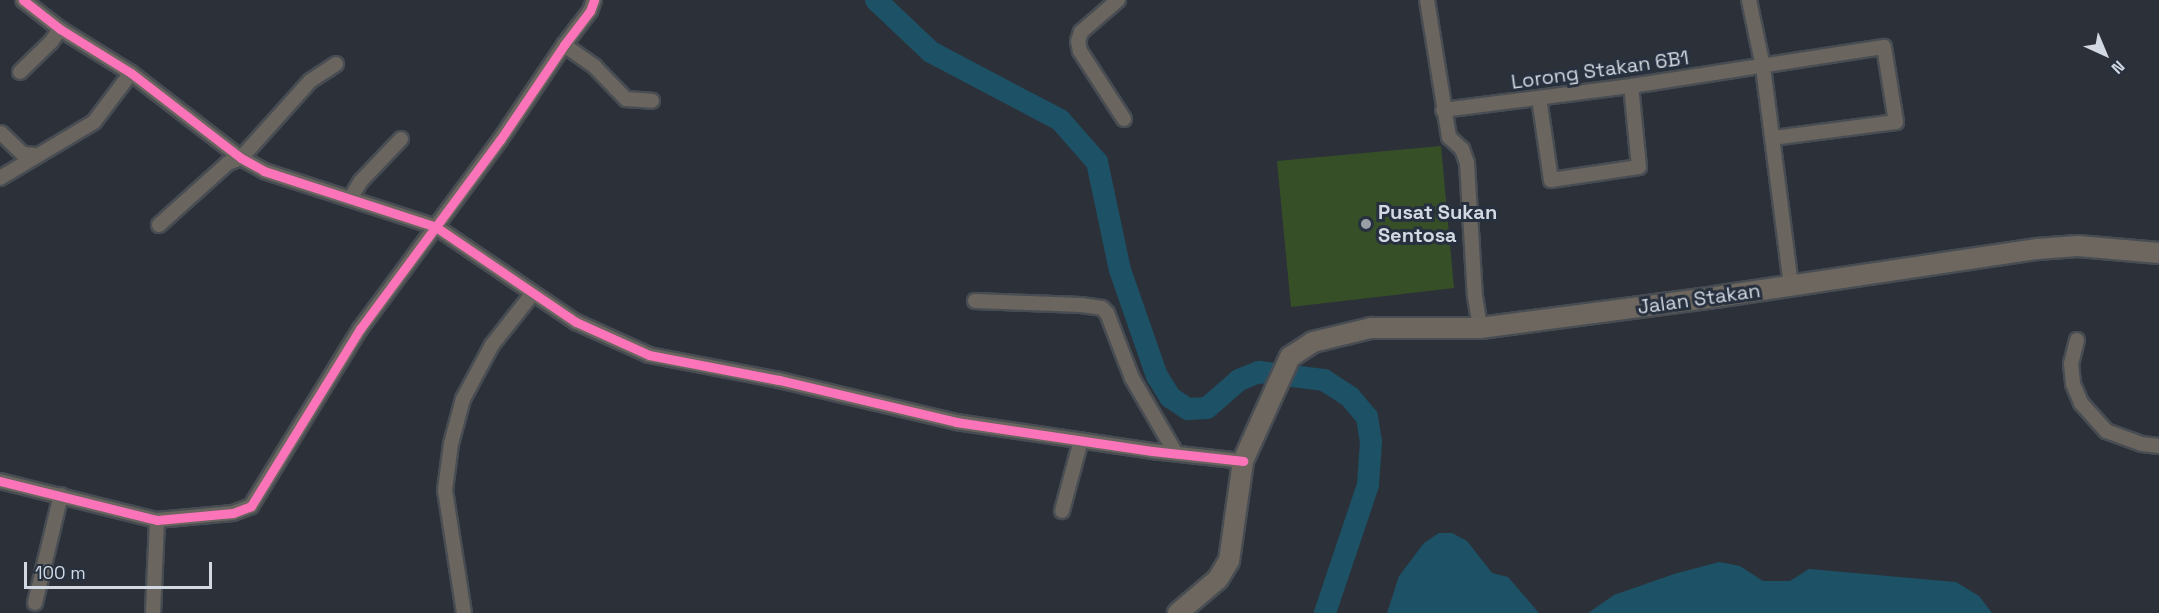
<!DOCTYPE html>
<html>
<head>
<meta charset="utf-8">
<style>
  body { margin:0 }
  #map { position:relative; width:2159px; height:613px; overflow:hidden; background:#2c3139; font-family:"Space Grotesk",sans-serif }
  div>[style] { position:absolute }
  .green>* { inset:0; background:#374f27 }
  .water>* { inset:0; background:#1d5166 }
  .river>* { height:22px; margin:-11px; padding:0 11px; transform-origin:11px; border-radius:11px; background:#1d5166 }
  .roads { filter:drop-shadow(2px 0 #484d53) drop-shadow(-2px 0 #484d53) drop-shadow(0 2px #484d53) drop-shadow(0 -2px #484d53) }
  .minor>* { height:14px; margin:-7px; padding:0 7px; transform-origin:7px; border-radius:7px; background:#6a655e }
  .secondary>* { height:20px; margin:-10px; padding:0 10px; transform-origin:10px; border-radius:10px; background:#6d675f }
  .cycleway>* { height:9px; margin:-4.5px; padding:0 4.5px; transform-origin:4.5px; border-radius:4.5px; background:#fb73b8 }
  .dots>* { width:16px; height:16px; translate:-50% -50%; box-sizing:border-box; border:3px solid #27303e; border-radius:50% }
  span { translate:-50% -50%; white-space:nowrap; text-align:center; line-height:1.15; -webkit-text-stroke:6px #27303e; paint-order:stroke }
  .street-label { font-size:20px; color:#d3d9e2 }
  .poi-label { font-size:20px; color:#d3d9e2; font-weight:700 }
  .left { translate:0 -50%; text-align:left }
  .north { position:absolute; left:2075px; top:24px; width:60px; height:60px; -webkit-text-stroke:4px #27303e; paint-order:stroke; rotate:136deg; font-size:16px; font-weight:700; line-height:24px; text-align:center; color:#d3d9e2 }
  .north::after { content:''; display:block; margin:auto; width:21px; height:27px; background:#d3d9e2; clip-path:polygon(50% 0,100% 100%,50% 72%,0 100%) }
  .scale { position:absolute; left:24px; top:562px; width:188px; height:27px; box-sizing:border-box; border:3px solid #d3d9e2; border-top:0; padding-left:8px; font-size:18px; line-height:21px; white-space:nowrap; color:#d3d9e2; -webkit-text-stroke:4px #27303e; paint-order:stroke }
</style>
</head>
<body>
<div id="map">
  <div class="green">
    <i style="clip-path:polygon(1441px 146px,1454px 288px,1291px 307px,1277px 161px)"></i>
  </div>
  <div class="water">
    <i style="clip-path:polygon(1439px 533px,1452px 533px,1467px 541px,1492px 573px,1508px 577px,1539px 613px,1387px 613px,1399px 576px,1424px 543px)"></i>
    <i style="clip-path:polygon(1719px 562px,1740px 566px,1763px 581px,1790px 581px,1809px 569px,1956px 582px,1979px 596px,1992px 613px,1588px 613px,1614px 595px,1674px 574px)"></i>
  </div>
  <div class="river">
    <i style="left:876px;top:0;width:76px;rotate:43.4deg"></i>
    <i style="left:931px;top:52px;width:146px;rotate:27.8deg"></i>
    <i style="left:1060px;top:120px;width:56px;rotate:48.6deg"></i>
    <i style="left:1097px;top:162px;width:110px;rotate:78deg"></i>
    <i style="left:1120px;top:270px;width:112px;rotate:70.8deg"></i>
    <i style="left:1157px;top:376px;width:25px;rotate:58deg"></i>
    <i style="left:1170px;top:397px;width:22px;rotate:34deg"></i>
    <i style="left:1188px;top:409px;width:19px;rotate:-3deg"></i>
    <i style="left:1207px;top:408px;width:43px;rotate:-41.2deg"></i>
    <i style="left:1239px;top:380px;width:22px;rotate:-22deg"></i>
    <i style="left:1259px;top:372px;width:65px;rotate:7deg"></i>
    <i style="left:1324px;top:380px;width:31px;rotate:33deg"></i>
    <i style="left:1350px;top:397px;width:26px;rotate:50deg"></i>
    <i style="left:1367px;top:417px;width:24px;rotate:81deg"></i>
    <i style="left:1371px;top:441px;width:44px;rotate:93.9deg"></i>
    <i style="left:1368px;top:485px;width:135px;rotate:108.6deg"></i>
  </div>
  <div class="roads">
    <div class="minor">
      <i style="left:23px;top:0;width:47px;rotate:38.1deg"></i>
      <i style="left:60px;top:29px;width:84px;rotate:31.8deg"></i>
      <i style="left:131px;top:73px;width:139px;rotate:37.7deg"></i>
      <i style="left:241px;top:158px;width:26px;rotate:29deg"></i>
      <i style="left:264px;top:171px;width:181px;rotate:18deg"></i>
      <i style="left:436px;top:227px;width:169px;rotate:34.2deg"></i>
      <i style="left:576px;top:322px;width:80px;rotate:24.3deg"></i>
      <i style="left:649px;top:355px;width:132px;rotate:10.9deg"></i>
      <i style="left:779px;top:380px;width:182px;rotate:13.3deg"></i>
      <i style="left:956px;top:422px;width:198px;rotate:8.4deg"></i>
      <i style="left:1152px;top:451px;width:92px;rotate:6.3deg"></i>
      <i style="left:1118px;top:0;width:49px;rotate:139.1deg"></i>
      <i style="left:1081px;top:32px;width:9px;rotate:108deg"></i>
      <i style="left:1078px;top:41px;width:10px;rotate:79deg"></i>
      <i style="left:1080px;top:51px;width:81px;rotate:57.1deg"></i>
      <i style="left:1427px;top:0;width:139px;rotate:80.9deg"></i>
      <i style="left:1449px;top:137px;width:18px;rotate:43deg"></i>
      <i style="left:1462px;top:149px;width:15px;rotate:70deg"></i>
      <i style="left:1467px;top:163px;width:133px;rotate:86.6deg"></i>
      <i style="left:1475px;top:296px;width:32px;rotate:81deg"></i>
      <i style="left:1749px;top:0;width:68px;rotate:78.2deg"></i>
      <i style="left:1763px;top:67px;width:220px;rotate:82.7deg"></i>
      <i style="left:564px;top:45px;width:38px;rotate:35deg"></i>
      <i style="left:595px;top:67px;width:45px;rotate:45.9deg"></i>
      <i style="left:626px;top:99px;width:26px;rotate:4deg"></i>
      <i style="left:20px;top:72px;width:43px;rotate:-44.1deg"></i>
      <i style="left:51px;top:42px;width:16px;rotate:-55deg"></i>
      <i style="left:1539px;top:98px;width:83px;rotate:81.7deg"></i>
      <i style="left:1551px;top:180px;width:89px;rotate:-8.4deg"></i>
      <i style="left:1639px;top:167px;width:81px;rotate:-95.6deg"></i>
      <i style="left:1443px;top:110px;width:190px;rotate:-7.3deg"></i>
      <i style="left:1631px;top:86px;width:256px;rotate:-8.8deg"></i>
      <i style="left:1884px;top:47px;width:76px;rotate:80.9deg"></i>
      <i style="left:1896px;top:122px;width:125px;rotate:172.6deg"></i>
      <i style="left:1px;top:133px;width:30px;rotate:44deg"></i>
      <i style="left:23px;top:154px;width:12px;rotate:5deg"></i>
      <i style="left:0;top:178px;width:109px;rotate:-30.8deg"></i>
      <i style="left:94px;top:122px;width:61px;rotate:-52.9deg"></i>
      <i style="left:350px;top:199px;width:21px;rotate:-59deg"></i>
      <i style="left:361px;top:181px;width:58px;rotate:-46.4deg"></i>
      <i style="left:159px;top:225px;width:93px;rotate:-41.9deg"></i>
      <i style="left:228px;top:163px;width:14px;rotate:-21deg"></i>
      <i style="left:241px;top:158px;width:103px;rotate:-48.1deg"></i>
      <i style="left:310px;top:81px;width:31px;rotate:-33deg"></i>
      <i style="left:975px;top:301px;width:106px;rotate:2.2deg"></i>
      <i style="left:1081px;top:305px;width:21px;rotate:8deg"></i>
      <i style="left:1102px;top:308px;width:7px;rotate:45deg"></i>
      <i style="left:1107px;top:313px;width:70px;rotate:69deg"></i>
      <i style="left:1132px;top:378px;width:86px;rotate:59.8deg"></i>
      <i style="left:2077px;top:340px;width:25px;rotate:104deg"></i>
      <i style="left:2071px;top:364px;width:20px;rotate:84deg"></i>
      <i style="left:2073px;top:384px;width:21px;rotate:67deg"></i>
      <i style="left:2081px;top:403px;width:38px;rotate:48deg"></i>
      <i style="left:2106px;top:431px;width:38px;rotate:20deg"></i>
      <i style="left:2142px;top:444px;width:17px;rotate:7deg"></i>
      <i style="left:0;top:481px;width:162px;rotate:14deg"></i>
      <i style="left:157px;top:520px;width:76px;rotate:-5.3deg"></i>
      <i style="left:233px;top:513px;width:19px;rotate:-21deg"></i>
      <i style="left:251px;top:506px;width:208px;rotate:-58.4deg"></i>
      <i style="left:360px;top:329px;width:235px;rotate:-53.5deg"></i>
      <i style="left:500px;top:140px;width:115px;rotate:-56deg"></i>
      <i style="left:564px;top:45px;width:43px;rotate:-52.6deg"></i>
      <i style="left:590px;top:11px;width:12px;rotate:-70deg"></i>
      <i style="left:1062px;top:511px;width:73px;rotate:-75deg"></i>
      <i style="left:35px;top:603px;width:111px;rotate:-76.5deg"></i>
      <i style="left:153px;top:613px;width:93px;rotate:-87.5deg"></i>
      <i style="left:464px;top:613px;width:124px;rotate:-98.8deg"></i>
      <i style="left:445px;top:490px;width:46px;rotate:-82.6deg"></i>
      <i style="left:451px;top:444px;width:47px;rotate:-75.1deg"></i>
      <i style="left:463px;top:399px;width:61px;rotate:-61.8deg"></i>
      <i style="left:492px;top:345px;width:66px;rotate:-51.7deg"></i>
    </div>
    <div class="secondary">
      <i style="left:1178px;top:613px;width:52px;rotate:-40.4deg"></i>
      <i style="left:1218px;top:579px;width:21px;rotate:-59deg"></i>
      <i style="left:1229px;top:561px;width:101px;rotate:-82deg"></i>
      <i style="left:1243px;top:461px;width:114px;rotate:-65.7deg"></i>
      <i style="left:1290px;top:357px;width:27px;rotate:-33deg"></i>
      <i style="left:1313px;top:342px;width:60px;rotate:-13.6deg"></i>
      <i style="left:1371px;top:328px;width:109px"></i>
      <i style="left:1480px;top:328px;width:237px;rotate:-7.5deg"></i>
      <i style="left:1715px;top:297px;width:326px;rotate:-8.5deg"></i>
      <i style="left:2037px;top:249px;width:41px;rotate:-4.2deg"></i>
      <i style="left:2078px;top:246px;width:81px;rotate:4.9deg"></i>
    </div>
  </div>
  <div class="cycleway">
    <i style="left:23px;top:0;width:47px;rotate:38.1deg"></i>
    <i style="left:60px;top:29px;width:84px;rotate:31.8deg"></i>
    <i style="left:131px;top:73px;width:139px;rotate:37.7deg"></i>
    <i style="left:241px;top:158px;width:26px;rotate:29deg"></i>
    <i style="left:264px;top:171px;width:181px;rotate:18deg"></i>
    <i style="left:436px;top:227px;width:169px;rotate:34.2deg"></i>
    <i style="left:576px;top:322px;width:80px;rotate:24.3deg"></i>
    <i style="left:649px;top:355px;width:132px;rotate:10.9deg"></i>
    <i style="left:779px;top:380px;width:182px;rotate:13.3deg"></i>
    <i style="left:956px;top:422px;width:198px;rotate:8.4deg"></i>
    <i style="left:1152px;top:451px;width:92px;rotate:6.3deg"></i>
    <i style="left:0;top:481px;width:162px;rotate:14deg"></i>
    <i style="left:157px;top:520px;width:76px;rotate:-5.3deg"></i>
    <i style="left:233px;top:513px;width:19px;rotate:-21deg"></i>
    <i style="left:251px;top:506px;width:208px;rotate:-58.4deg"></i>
    <i style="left:360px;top:329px;width:235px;rotate:-53.5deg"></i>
    <i style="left:500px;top:140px;width:115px;rotate:-56deg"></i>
    <i style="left:564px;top:45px;width:43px;rotate:-52.6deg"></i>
    <i style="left:590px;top:11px;width:12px;rotate:-70deg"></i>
  </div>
  <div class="dots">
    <i style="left:1366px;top:224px;background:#999ea7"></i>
  </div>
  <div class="street-label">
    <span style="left:1600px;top:70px;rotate:-8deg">Lorong Stakan 6B1</span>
    <span style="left:1699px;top:299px;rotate:-8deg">Jalan Stakan</span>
  </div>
  <div class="poi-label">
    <span class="left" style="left:1378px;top:224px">Pusat Sukan<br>Sentosa</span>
  </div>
  <div class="north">N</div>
  <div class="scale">100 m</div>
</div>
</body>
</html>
